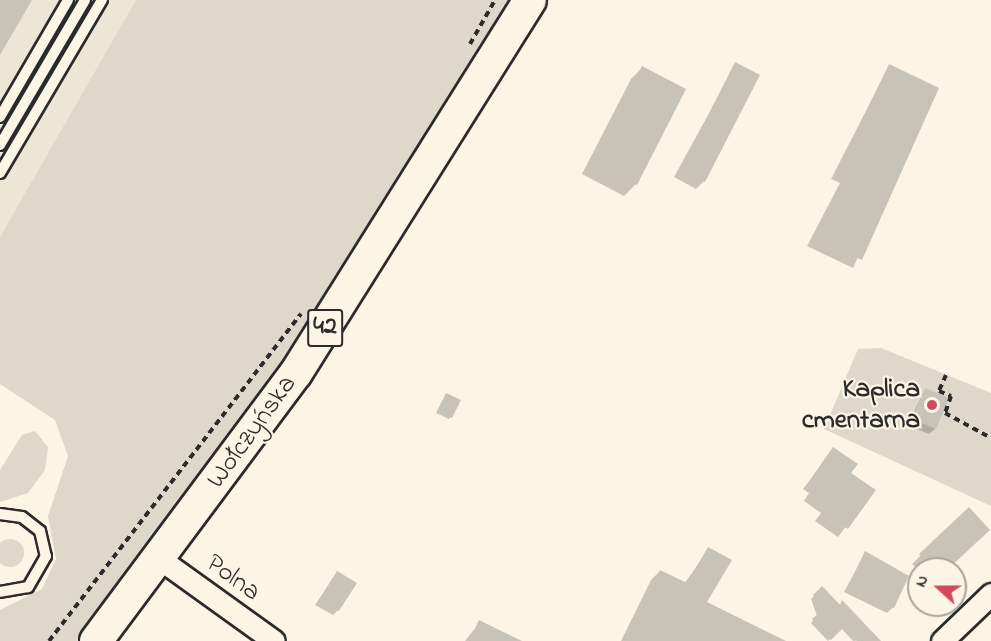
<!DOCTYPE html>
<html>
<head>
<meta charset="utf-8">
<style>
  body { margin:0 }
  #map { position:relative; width:991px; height:641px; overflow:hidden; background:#fcf5e5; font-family:"Indie Flower",sans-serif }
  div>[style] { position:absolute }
  .built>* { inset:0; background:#ece6d7 }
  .green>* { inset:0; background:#ded8ca }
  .round { border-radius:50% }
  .shadow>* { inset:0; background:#0003 }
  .building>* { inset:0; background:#c8c3b7 }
  .path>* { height:4px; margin-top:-2px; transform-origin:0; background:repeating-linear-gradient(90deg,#2b2b2b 0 6px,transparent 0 10.5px) }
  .roads { filter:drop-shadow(2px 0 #2b2b2b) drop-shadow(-2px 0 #2b2b2b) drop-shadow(0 2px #2b2b2b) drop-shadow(0 -2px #2b2b2b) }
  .lane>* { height:10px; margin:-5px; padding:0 5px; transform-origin:5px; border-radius:5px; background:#fcf5e5 }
  .street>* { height:21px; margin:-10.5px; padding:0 10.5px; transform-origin:10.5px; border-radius:10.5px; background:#fcf5e5 }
  .primary>* { height:32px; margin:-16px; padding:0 16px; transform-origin:16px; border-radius:16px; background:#fcf5e5 }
  .dots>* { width:16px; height:16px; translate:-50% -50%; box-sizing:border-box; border:3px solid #fcf5e5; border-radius:50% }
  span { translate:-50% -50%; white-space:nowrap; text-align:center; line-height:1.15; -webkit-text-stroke:4.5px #fcf5e5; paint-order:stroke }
  .shield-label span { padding:2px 4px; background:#fcf5e5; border:2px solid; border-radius:4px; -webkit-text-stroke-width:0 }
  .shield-label { font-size:26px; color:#2b2b2b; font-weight:700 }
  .poi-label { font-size:27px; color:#2b2b2b; font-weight:700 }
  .right { translate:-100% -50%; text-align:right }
  .street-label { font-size:27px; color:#2b2b2b }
  .north { position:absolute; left:907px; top:557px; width:60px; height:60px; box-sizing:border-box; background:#fcf5e5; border:2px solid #a8a49b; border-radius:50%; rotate:291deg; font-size:16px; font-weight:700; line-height:24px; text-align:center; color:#2b2b2b }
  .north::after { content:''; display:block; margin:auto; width:21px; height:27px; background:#d1495b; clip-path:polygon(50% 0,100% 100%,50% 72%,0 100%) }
</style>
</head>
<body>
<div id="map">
  <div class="built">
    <i style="clip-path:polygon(0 0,201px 0,0 327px)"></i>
  </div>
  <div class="green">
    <i style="clip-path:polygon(136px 0,516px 0,241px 434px,77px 641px,0 641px,0 610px,42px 589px,56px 559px,48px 516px,68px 456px,55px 420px,0 384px,0 237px)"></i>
    <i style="clip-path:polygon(881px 348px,991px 393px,991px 506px,824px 429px,858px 349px)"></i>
    <i style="clip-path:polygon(35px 431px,48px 447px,45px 470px,28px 493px,0 502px,0 470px,22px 435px)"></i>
    <i class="round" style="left:-4px;top:539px;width:28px;height:28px"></i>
  </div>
  <div class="shadow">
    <i style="clip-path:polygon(736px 64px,704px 181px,696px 189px,674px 177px)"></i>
    <i style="clip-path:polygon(889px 66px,937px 89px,853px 268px,807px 246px,840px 183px,831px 179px)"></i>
    <i style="clip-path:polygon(642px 68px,684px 90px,636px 184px,624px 196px,582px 174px,631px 79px)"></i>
    <i style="clip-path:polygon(925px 390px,935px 429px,929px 434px,907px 425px)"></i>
    <i style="clip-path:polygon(446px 395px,451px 417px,449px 419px,436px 413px)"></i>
    <i style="clip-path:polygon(834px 449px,849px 473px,874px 490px,838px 537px,815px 521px,821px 513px,804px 501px,809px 493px,803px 489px)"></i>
    <i style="clip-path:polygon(969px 509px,947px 569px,919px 571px,912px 564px)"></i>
    <i style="clip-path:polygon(709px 549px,705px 603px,782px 641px,621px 641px,651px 580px,660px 571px,684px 584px)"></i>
    <i style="clip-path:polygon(865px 553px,893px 607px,887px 613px,844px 592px)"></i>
    <i style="clip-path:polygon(338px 572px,338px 610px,333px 615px,315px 605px)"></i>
    <i style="clip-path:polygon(822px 588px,875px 638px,853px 641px,841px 628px,828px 641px,811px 623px,817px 616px,811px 599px)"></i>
    <i style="clip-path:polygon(480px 622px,501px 641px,465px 641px)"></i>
  </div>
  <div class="building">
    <i style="clip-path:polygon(0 0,32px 0,0 55px)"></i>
    <i style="clip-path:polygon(735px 62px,760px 75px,705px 182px,681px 169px)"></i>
    <i style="clip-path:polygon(889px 64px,939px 88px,862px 260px,814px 237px,847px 174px,838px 170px)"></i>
    <i style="clip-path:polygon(642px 66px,686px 89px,637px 185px,593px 163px)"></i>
    <i style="clip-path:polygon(925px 388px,949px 398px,936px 429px,912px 419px)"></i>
    <i style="clip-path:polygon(446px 393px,461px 400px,452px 418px,437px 411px)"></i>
    <i style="clip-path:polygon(833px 447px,858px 464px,851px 473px,876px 490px,848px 529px,823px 512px,829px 504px,811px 492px,817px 484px,810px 480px)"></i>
    <i style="clip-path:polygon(969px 507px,990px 530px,948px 569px,933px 569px,919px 554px)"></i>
    <i style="clip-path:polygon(708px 547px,732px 560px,707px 602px,786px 641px,624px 641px,660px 570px,687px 583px)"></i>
    <i style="clip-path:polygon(865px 551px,909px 576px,894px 608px,848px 587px)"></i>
    <i style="clip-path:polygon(337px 571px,357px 583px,339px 611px,320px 598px)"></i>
    <i style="clip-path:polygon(822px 586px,840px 605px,842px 600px,881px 641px,857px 641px,844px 627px,831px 640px,812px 619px,819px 613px,813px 595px)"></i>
    <i style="clip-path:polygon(479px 620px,522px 641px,469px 641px)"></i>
  </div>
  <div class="path">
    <i style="left:470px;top:44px;width:51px;rotate:-60.4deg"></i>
    <i style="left:946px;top:375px;width:17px;rotate:114deg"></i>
    <i style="left:939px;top:391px;width:13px;rotate:23deg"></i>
    <i style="left:951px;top:396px;width:18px;rotate:109deg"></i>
    <i style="left:945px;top:413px;width:52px;rotate:28.5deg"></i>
    <i style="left:49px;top:641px;width:413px;rotate:-52.4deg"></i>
  </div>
  <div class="roads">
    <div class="lane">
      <i style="left:0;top:117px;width:135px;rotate:-59.8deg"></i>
      <i style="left:0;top:145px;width:168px;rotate:-59.6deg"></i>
      <i style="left:0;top:173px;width:201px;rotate:-59.5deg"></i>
      <i style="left:0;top:514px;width:22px;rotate:8deg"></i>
      <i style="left:22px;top:517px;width:23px;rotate:38deg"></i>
      <i style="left:40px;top:531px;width:26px;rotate:77deg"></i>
      <i style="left:46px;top:556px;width:36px;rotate:120deg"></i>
      <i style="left:28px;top:587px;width:28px;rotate:170deg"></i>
    </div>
    <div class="street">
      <i style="left:160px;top:559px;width:140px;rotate:35.7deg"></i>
      <i style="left:942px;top:641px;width:68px;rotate:-43.8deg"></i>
    </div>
    <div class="primary">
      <i style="left:96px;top:641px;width:334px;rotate:-53.3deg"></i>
      <i style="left:296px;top:373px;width:440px;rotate:-57.9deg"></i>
    </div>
  </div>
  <div class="dots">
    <i style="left:932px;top:405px;background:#d1495b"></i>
  </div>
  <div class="shield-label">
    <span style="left:325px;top:328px">42</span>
  </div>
  <div class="poi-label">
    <span class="right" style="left:920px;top:405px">Kaplica<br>cmentarna</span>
  </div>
  <div class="street-label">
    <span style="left:252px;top:432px;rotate:-54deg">Wołczyńska</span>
    <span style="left:233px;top:578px;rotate:36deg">Polna</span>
  </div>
  <div class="north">N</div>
</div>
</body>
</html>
